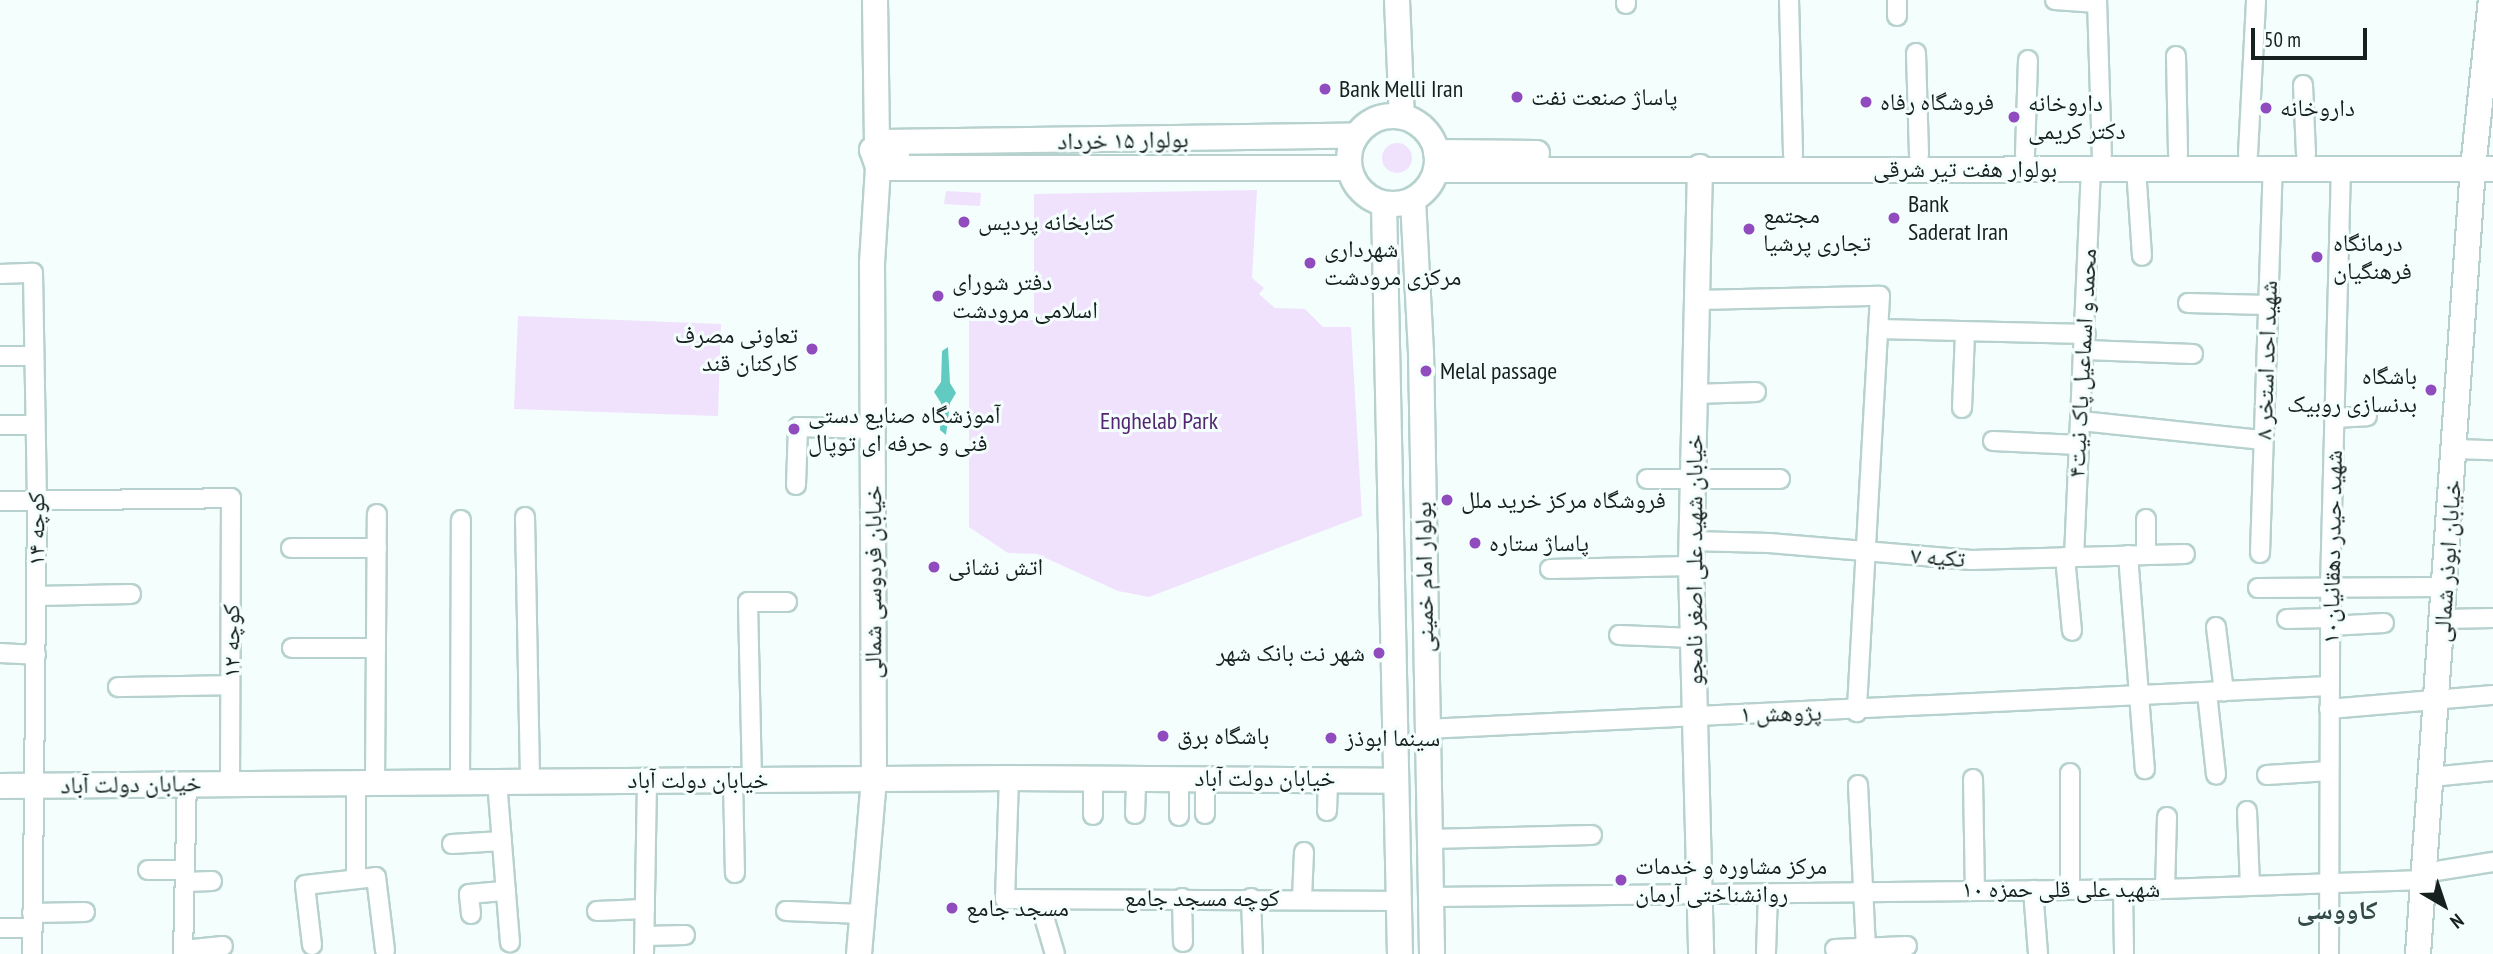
<!DOCTYPE html>
<html>
<head>
<meta charset="utf-8">
<style>
  body { margin:0 }
  #map { position:relative; width:2493px; height:954px; overflow:hidden; background:#f4fefd; font-family:"PT Sans Narrow","Noto Naskh Arabic",sans-serif }
  div>[style] { position:absolute }
  .green>* { inset:0; background:#f0e2fc }
  .round { border-radius:50% }
  .water>* { inset:0; background:#61cbc2 }
  .roads { filter:drop-shadow(2px 0 #b7d2ce) drop-shadow(-2px 0 #b7d2ce) drop-shadow(0 2px #b7d2ce) drop-shadow(0 -2px #b7d2ce) }
  .street>* { height:18px; margin:-9px; padding:0 9px; transform-origin:9px; border-radius:9px; background:#fff }
  .secondary>* { height:24px; margin:-12px; padding:0 12px; transform-origin:12px; border-radius:12px; background:#fff }
  .secondary>.ring { margin:-12px; padding:0; box-sizing:content-box; background:none; border:24px solid #fff; border-radius:50% }
  .dots>* { width:19px; height:19px; translate:-50% -50%; box-sizing:border-box; border:4px solid #f4fefd; border-radius:50% }
  span { translate:-50% -50%; white-space:nowrap; text-align:center; line-height:1.15; -webkit-text-stroke:6px #f4fefd; paint-order:stroke }
  .poi-label { font-size:24px; color:#16201f }
  .left { translate:0 -50%; text-align:left }
  .right { translate:-100% -50%; text-align:right }
  .street-label { font-size:24px; color:#16201f }
  .park-label { font-size:24px; color:#542672 }
  .neighbourhood-label { font-size:26px; color:#334a47; font-weight:700 }
  .north { position:absolute; left:2409px; top:870px; width:70px; height:70px; -webkit-text-stroke:5px #f4fefd; paint-order:stroke; rotate:141deg; font-size:19px; font-weight:700; line-height:28px; text-align:center; color:#16201f }
  .north::after { content:''; display:block; margin:auto; width:24px; height:32px; background:#16201f; clip-path:polygon(50% 0,100% 100%,50% 72%,0 100%) }
  .scale { position:absolute; left:2251px; top:28px; width:116px; height:32px; box-sizing:border-box; border:4px solid #16201f; border-top:0; padding-left:9px; font-size:21px; line-height:24px; white-space:nowrap; color:#16201f; -webkit-text-stroke:5px #f4fefd; paint-order:stroke }
</style>
</head>
<body>
<div id="map">
  <div class="green">
    <i class="round" style="left:1382px;top:143px;width:30px;height:30px"></i>
    <i style="clip-path:polygon(1257px 190px,1252px 278px,1264px 288px,1259px 294px,1275px 308px,1305px 309px,1323px 327px,1351px 327px,1362px 516px,1149px 597px,1118px 591px,1037px 554px,1008px 553px,969px 527px,969px 321px,1034px 320px,1034px 194px)"></i>
    <i style="clip-path:polygon(946px 191px,981px 193px,980px 206px,944px 204px)"></i>
    <i style="clip-path:polygon(518px 316px,721px 324px,718px 416px,514px 409px)"></i>
  </div>
  <div class="water">
    <i style="clip-path:polygon(948px 347px,950px 383px,956px 393px,950px 403px,946px 435px,940px 430px,941px 403px,934px 392px,941px 382px,942px 351px)"></i>
  </div>
  <div class="roads">
    <div class="street">
      <i style="left:1789px;top:0;width:155px;rotate:88.5deg"></i>
      <i style="left:1897px;top:0;width:16px;rotate:90deg"></i>
      <i style="left:2055px;top:0;width:42px;rotate:4.1deg"></i>
      <i style="left:2097px;top:0;width:155px;rotate:88.2deg"></i>
      <i style="left:1626px;top:4px;width:4px;rotate:-90deg"></i>
      <i style="left:1916px;top:53px;width:102px;rotate:88.3deg"></i>
      <i style="left:2176px;top:56px;width:98px;rotate:88.8deg"></i>
      <i style="left:2303px;top:85px;width:69px;rotate:87.5deg"></i>
      <i style="left:2248px;top:154px;width:154px;rotate:-87deg"></i>
      <i style="left:2025px;top:155px;width:95px;rotate:-88.2deg"></i>
      <i style="left:2136px;top:168px;width:88px;rotate:86.1deg"></i>
      <i style="left:0;top:274px;width:33px;rotate:-2deg"></i>
      <i style="left:33px;top:273px;width:229px;rotate:89deg"></i>
      <i style="left:37px;top:502px;width:452px;rotate:90.6deg"></i>
      <i style="left:1698px;top:300px;width:182px;rotate:-1.3deg"></i>
      <i style="left:1880px;top:296px;width:417px;rotate:93.2deg"></i>
      <i style="left:2188px;top:303px;width:79px;rotate:1.5deg"></i>
      <i style="left:1878px;top:329px;width:208px;rotate:1.4deg"></i>
      <i style="left:2085px;top:350px;width:108px;rotate:2.1deg"></i>
      <i style="left:0;top:356px;width:32px"></i>
      <i style="left:1695px;top:394px;width:61px;rotate:-1.9deg"></i>
      <i style="left:1962px;top:408px;width:76px;rotate:-87.7deg"></i>
      <i style="left:2334px;top:418px;width:33px;rotate:-3deg"></i>
      <i style="left:2081px;top:421px;width:183px;rotate:6deg"></i>
      <i style="left:0;top:425px;width:32px"></i>
      <i style="left:1993px;top:441px;width:86px;rotate:2.7deg"></i>
      <i style="left:2455px;top:449px;width:38px;rotate:2deg"></i>
      <i style="left:1647px;top:479px;width:133px"></i>
      <i style="left:796px;top:485px;width:58px;rotate:-88deg"></i>
      <i style="left:798px;top:427px;width:74px;rotate:1.5deg"></i>
      <i style="left:0;top:501px;width:231px;rotate:-0.7deg"></i>
      <i style="left:231px;top:498px;width:285px;rotate:90.2deg"></i>
      <i style="left:525px;top:517px;width:264px;rotate:88.9deg"></i>
      <i style="left:2146px;top:519px;width:36px;rotate:90deg"></i>
      <i style="left:1691px;top:541px;width:78px;rotate:1.5deg"></i>
      <i style="left:1769px;top:543px;width:203px;rotate:4.8deg"></i>
      <i style="left:1971px;top:560px;width:214px;rotate:-1.6deg"></i>
      <i style="left:291px;top:548px;width:86px"></i>
      <i style="left:2260px;top:553px;width:386px;rotate:-88.1deg"></i>
      <i style="left:2128px;top:555px;width:215px;rotate:85.5deg"></i>
      <i style="left:2065px;top:557px;width:74px;rotate:84.6deg"></i>
      <i style="left:2074px;top:557px;width:388px;rotate:-87.5deg"></i>
      <i style="left:1550px;top:569px;width:141px;rotate:-1.2deg"></i>
      <i style="left:2258px;top:588px;width:188px;rotate:-0.3deg"></i>
      <i style="left:36px;top:596px;width:95px;rotate:-1.2deg"></i>
      <i style="left:2287px;top:619px;width:43px;rotate:-1.3deg"></i>
      <i style="left:2443px;top:619px;width:50px;rotate:-1.1deg"></i>
      <i style="left:2330px;top:626px;width:54px;rotate:-3.2deg"></i>
      <i style="left:2216px;top:627px;width:65px;rotate:83deg"></i>
      <i style="left:1619px;top:635px;width:74px;rotate:2.3deg"></i>
      <i style="left:292px;top:648px;width:84px"></i>
      <i style="left:0;top:653px;width:36px;rotate:3deg"></i>
      <i style="left:118px;top:687px;width:112px;rotate:-1deg"></i>
      <i style="left:2207px;top:693px;width:82px;rotate:83.7deg"></i>
      <i style="left:2329px;top:709px;width:165px;rotate:-4.9deg"></i>
      <i style="left:1426px;top:729px;width:904px;rotate:-2.73deg"></i>
      <i style="left:2070px;top:773px;width:117px;rotate:90deg"></i>
      <i style="left:2267px;top:775px;width:62px;rotate:-3.7deg"></i>
      <i style="left:2431px;top:777px;width:62px;rotate:-5.5deg"></i>
      <i style="left:1009px;top:778px;width:121px;rotate:91.9deg"></i>
      <i style="left:1005px;top:899px;width:394px;rotate:0.3deg"></i>
      <i style="left:1093px;top:778px;width:37px;rotate:90deg"></i>
      <i style="left:1179px;top:778px;width:38px;rotate:90deg"></i>
      <i style="left:1205px;top:778px;width:36px;rotate:90deg"></i>
      <i style="left:1973px;top:779px;width:111px;rotate:89deg"></i>
      <i style="left:733px;top:780px;width:93px;rotate:88.8deg"></i>
      <i style="left:752px;top:780px;width:178px;rotate:-91.3deg"></i>
      <i style="left:748px;top:602px;width:39px"></i>
      <i style="left:460px;top:781px;width:261px;rotate:-89.8deg"></i>
      <i style="left:497px;top:781px;width:162px;rotate:85.4deg"></i>
      <i style="left:356px;top:782px;width:96px;rotate:90deg"></i>
      <i style="left:375px;top:782px;width:268px;rotate:-89.6deg"></i>
      <i style="left:1858px;top:785px;width:163px;rotate:87.2deg"></i>
      <i style="left:1327px;top:811px;width:33px;rotate:-88deg"></i>
      <i style="left:2247px;top:811px;width:75px;rotate:87.7deg"></i>
      <i style="left:1135px;top:814px;width:36px;rotate:-88deg"></i>
      <i style="left:1429px;top:839px;width:163px;rotate:-1.4deg"></i>
      <i style="left:452px;top:844px;width:50px;rotate:-3.4deg"></i>
      <i style="left:148px;top:870px;width:37px"></i>
      <i style="left:2424px;top:873px;width:70px;rotate:-9.1deg"></i>
      <i style="left:185px;top:882px;width:27px;rotate:-2deg"></i>
      <i style="left:2123px;top:889px;width:65px;rotate:89.1deg"></i>
      <i style="left:2165px;top:889px;width:72px;rotate:-88.4deg"></i>
      <i style="left:2033px;top:890px;width:64px;rotate:85.5deg"></i>
      <i style="left:1431px;top:897px;width:734px;rotate:-0.62deg"></i>
      <i style="left:2165px;top:889px;width:258px;rotate:-2deg"></i>
      <i style="left:1182px;top:898px;width:44px;rotate:88.7deg"></i>
      <i style="left:1251px;top:898px;width:56px;rotate:88deg"></i>
      <i style="left:1302px;top:898px;width:46px;rotate:-87.5deg"></i>
      <i style="left:1039px;top:900px;width:56px;rotate:73.5deg"></i>
      <i style="left:597px;top:911px;width:48px;rotate:-2.4deg"></i>
      <i style="left:786px;top:911px;width:77px;rotate:2.2deg"></i>
      <i style="left:32px;top:913px;width:53px;rotate:-1.1deg"></i>
      <i style="left:471px;top:914px;width:20px;rotate:-96deg"></i>
      <i style="left:469px;top:894px;width:37px;rotate:-5deg"></i>
      <i style="left:0;top:928px;width:32px"></i>
      <i style="left:645px;top:936px;width:40px;rotate:-1.4deg"></i>
      <i style="left:312px;top:945px;width:60px;rotate:-96.7deg"></i>
      <i style="left:305px;top:885px;width:71px;rotate:-6.4deg"></i>
      <i style="left:376px;top:877px;width:74px;rotate:83deg"></i>
      <i style="left:1835px;top:949px;width:72px;rotate:-2.4deg"></i>
      <i style="left:183px;top:950px;width:40px;rotate:-5.7deg"></i>
      <i style="left:1766px;top:953px;width:59px;rotate:-88.1deg"></i>
      <i style="left:183px;top:954px;width:171px;rotate:-88.7deg"></i>
      <i style="left:644px;top:954px;width:173px;rotate:-89deg"></i>
      <i style="left:2329px;top:954px;width:367px;rotate:-89.8deg"></i>
      <i style="left:2330px;top:587px;width:419px;rotate:-88.5deg"></i>
    </div>
    <div class="secondary">
      <i style="left:875px;top:0;width:145px;rotate:89.2deg"></i>
      <i style="left:1397px;top:0;width:117px;rotate:87.6deg"></i>
      <i class="ring" style="left:1349px;top:116px;width:64px;height:64px"></i>
      <i style="left:891px;top:144px;width:14px;rotate:65deg"></i>
      <i style="left:897px;top:157px;width:8px;rotate:113deg"></i>
      <i style="left:894px;top:164px;width:16px;rotate:169deg"></i>
      <i style="left:878px;top:167px;width:18px;rotate:-109deg"></i>
      <i style="left:872px;top:150px;width:14px;rotate:-34deg"></i>
      <i style="left:884px;top:142px;width:472px;rotate:-0.8deg"></i>
      <i style="left:1436px;top:152px;width:101px;rotate:0.6deg"></i>
      <i style="left:1700px;top:167px;width:399px;rotate:91.3deg"></i>
      <i style="left:1691px;top:566px;width:388px;rotate:88.5deg"></i>
      <i style="left:887px;top:168px;width:462px"></i>
      <i style="left:1436px;top:170px;width:1057px;rotate:-0.05deg"></i>
      <i style="left:1413px;top:200px;width:152px;rotate:87deg"></i>
      <i style="left:1421px;top:352px;width:602px;rotate:88.95deg"></i>
      <i style="left:1384px;top:204px;width:750px;rotate:88.78deg"></i>
      <i style="left:0;top:786px;width:1009px;rotate:-0.45deg"></i>
      <i style="left:1009px;top:778px;width:387px;rotate:0.4deg"></i>
      <i style="left:859px;top:954px;width:175px;rotate:-85.1deg"></i>
      <i style="left:874px;top:780px;width:517px;rotate:-90.22deg"></i>
      <i style="left:872px;top:263px;width:96px;rotate:-86.4deg"></i>
      <i style="left:2418px;top:954px;width:788px;rotate:-86deg"></i>
      <i style="left:2473px;top:168px;width:169px;rotate:-83.9deg"></i>
    </div>
  </div>
  <div class="dots">
    <i style="left:1325px;top:89px;background:#904bbf"></i>
    <i style="left:1517px;top:97px;background:#904bbf"></i>
    <i style="left:1866px;top:102px;background:#904bbf"></i>
    <i style="left:2266px;top:108px;background:#904bbf"></i>
    <i style="left:2014px;top:117px;background:#904bbf"></i>
    <i style="left:1894px;top:218px;background:#904bbf"></i>
    <i style="left:964px;top:222px;background:#904bbf"></i>
    <i style="left:1749px;top:229px;background:#904bbf"></i>
    <i style="left:2317px;top:257px;background:#904bbf"></i>
    <i style="left:1310px;top:263px;background:#904bbf"></i>
    <i style="left:938px;top:296px;background:#904bbf"></i>
    <i style="left:812px;top:349px;background:#904bbf"></i>
    <i style="left:1426px;top:371px;background:#904bbf"></i>
    <i style="left:2431px;top:390px;background:#904bbf"></i>
    <i style="left:794px;top:429px;background:#904bbf"></i>
    <i style="left:1447px;top:500px;background:#904bbf"></i>
    <i style="left:1475px;top:543px;background:#904bbf"></i>
    <i style="left:934px;top:567px;background:#904bbf"></i>
    <i style="left:1379px;top:653px;background:#904bbf"></i>
    <i style="left:1163px;top:736px;background:#904bbf"></i>
    <i style="left:1331px;top:738px;background:#904bbf"></i>
    <i style="left:1621px;top:880px;background:#904bbf"></i>
    <i style="left:952px;top:908px;background:#904bbf"></i>
  </div>
  <div class="poi-label">
    <span class="left" style="left:1339px;top:89px">Bank Melli Iran</span>
    <span class="left" style="left:1531px;top:97px">پاساژ صنعت نفت</span>
    <span class="left" style="left:1880px;top:102px">فروشگاه رفاه</span>
    <span class="left" style="left:2028px;top:117px">داروخانه<br>دکتر کریمی</span>
    <span class="left" style="left:2280px;top:108px">داروخانه</span>
    <span class="left" style="left:1908px;top:218px">Bank<br>Saderat Iran</span>
    <span class="left" style="left:1763px;top:229px">مجتمع<br>تجاری پرشیا</span>
    <span class="left" style="left:978px;top:222px">کتابخانه پردیس</span>
    <span class="left" style="left:2333px;top:257px">درمانگاه<br>فرهنگیان</span>
    <span class="left" style="left:1324px;top:263px">شهرداری<br>مرکزی مرودشت</span>
    <span class="left" style="left:952px;top:296px">دفتر شورای<br>اسلامی مرودشت</span>
    <span class="right" style="left:798px;top:349px">تعاونی مصرف<br>کارکنان قند</span>
    <span class="left" style="left:1440px;top:371px">Melal passage</span>
    <span class="right" style="left:2417px;top:390px">باشگاه<br>بدنسازی روبیک</span>
    <span class="left" style="left:808px;top:429px">آموزشگاه صنایع دستی<br>فنی و حرفه ای توپال</span>
    <span class="left" style="left:1461px;top:500px">فروشگاه مرکز خرید ملل</span>
    <span class="left" style="left:1489px;top:543px">پاساژ ستاره</span>
    <span class="left" style="left:948px;top:567px">اتش نشانی</span>
    <span class="right" style="left:1365px;top:653px">شهر نت بانک شهر</span>
    <span class="left" style="left:1177px;top:736px">باشگاه برق</span>
    <span class="left" style="left:1345px;top:738px">سینما ابوذز</span>
    <span class="left" style="left:1635px;top:880px">مرکز مشاوره و خدمات<br>روانشناختی آرمان</span>
    <span class="left" style="left:966px;top:908px">مسجد جامع</span>
  </div>
  <div class="street-label">
    <span style="left:1123px;top:140px;rotate:-1deg">بولوار ۱۵ خرداد</span>
    <span style="left:1965px;top:169px">بولوار هفت تیر شرقی</span>
    <span style="left:2266px;top:360px;rotate:-88deg">شهید احد استخر ۸</span>
    <span style="left:2082px;top:363px;rotate:-87deg">محمد و اسماعیل پاک نیت۴</span>
    <span style="left:36px;top:529px;rotate:-90deg">کوچه ۱۴</span>
    <span style="left:2332px;top:547px;rotate:-89deg">شهید حیدر دهقانیان۱۰</span>
    <span style="left:1938px;top:557px;rotate:4deg">تکیه ۷</span>
    <span style="left:1694px;top:560px;rotate:-90deg">خیابان شهید علی اصغر نامجو</span>
    <span style="left:2447px;top:561px;rotate:-86deg">خیابان ابوذر شمالی</span>
    <span style="left:1424px;top:577px;rotate:-91deg">بولوار امام خمینی</span>
    <span style="left:873px;top:582px;rotate:-90deg">خیابان فردوسی شمالی</span>
    <span style="left:231px;top:641px;rotate:-90deg">کوچه ۱۲</span>
    <span style="left:1781px;top:713px;rotate:-1deg">پژوهش ۱</span>
    <span style="left:1265px;top:778px">خیابان دولت آباد</span>
    <span style="left:698px;top:780px">خیابان دولت آباد</span>
    <span style="left:131px;top:784px;rotate:-1deg">خیابان دولت آباد</span>
    <span style="left:2061px;top:889px">شهید علی قلی حمزه ۱۰</span>
    <span style="left:1202px;top:898px">کوچه مسجد جامع</span>
  </div>
  <div class="park-label">
    <span style="left:1159px;top:421px">Enghelab Park</span>
  </div>
  <div class="neighbourhood-label">
    <span style="left:2337px;top:910px">کاووسی</span>
  </div>
  <div class="north">N</div>
  <div class="scale">50 m</div>
</div>
</body>
</html>
